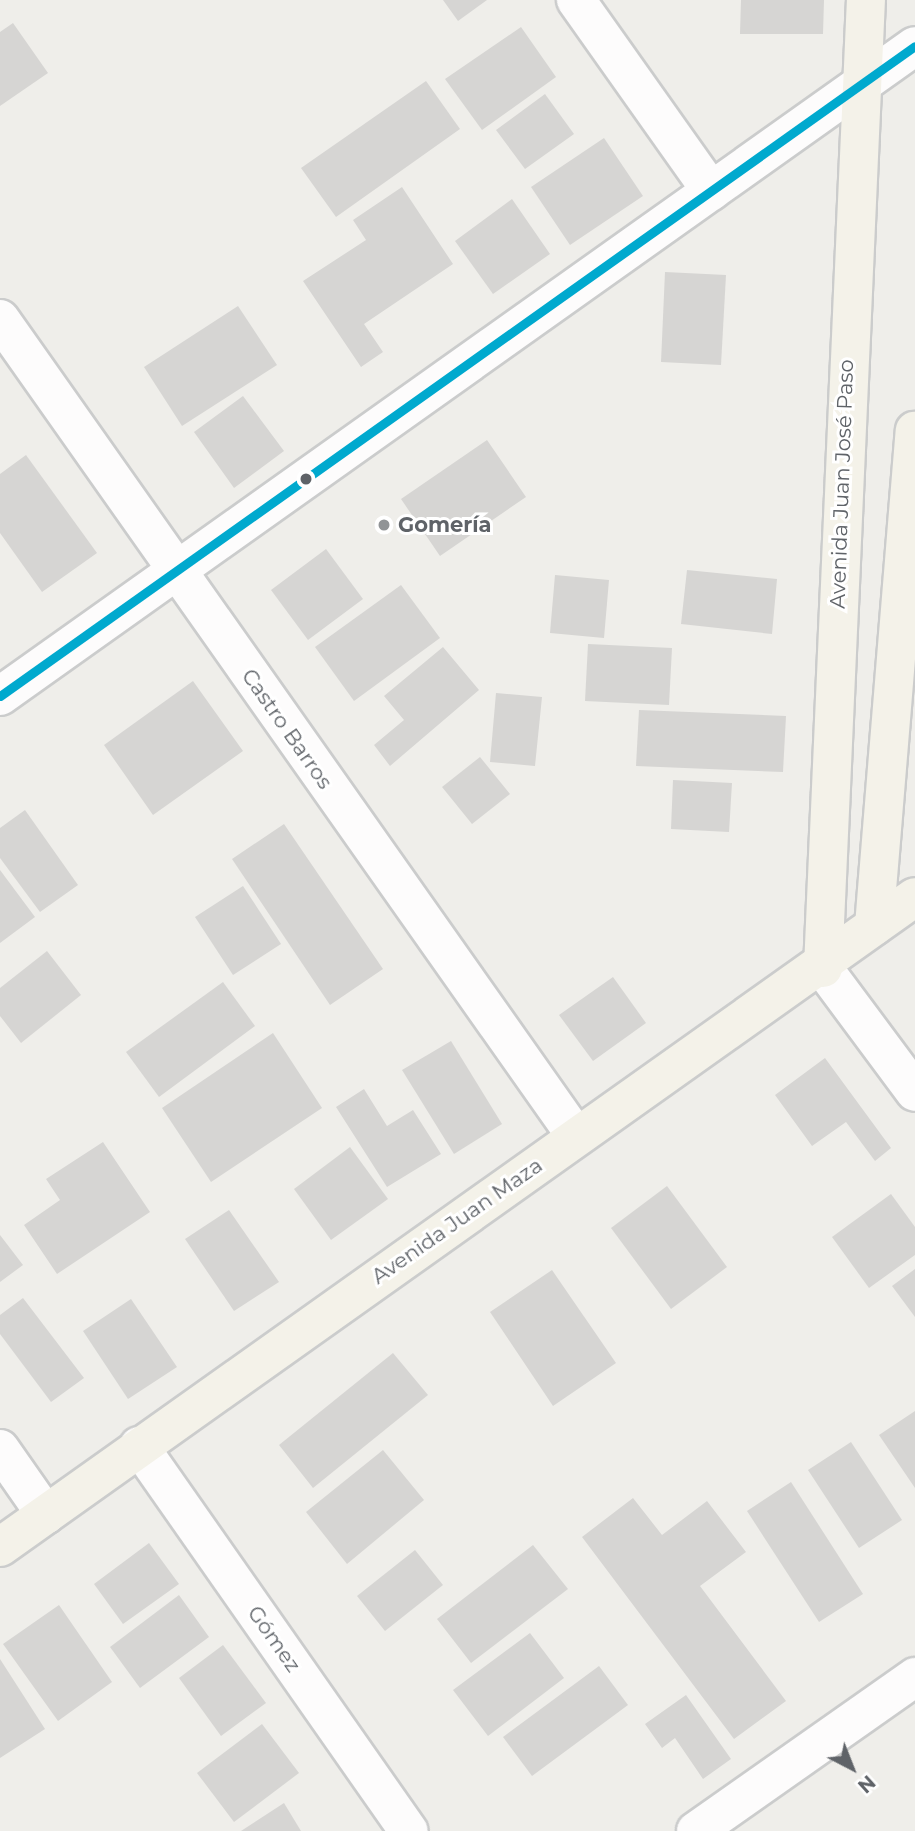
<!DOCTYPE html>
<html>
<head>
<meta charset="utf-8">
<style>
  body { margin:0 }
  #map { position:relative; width:915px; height:1831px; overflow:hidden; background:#efeeea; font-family:Montserrat,sans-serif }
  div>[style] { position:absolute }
  .building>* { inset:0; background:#d6d5d3 }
  .roads { filter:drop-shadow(2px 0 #cbcccc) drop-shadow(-2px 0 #cbcccc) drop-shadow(0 2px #cbcccc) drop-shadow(0 -2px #cbcccc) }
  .minor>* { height:38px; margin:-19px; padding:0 19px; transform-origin:19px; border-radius:19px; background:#fdfcfc }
  .major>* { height:38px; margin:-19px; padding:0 19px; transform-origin:19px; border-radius:19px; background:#f4f2e9 }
  .bus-1>* { height:9px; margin:-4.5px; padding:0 4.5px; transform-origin:4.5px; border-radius:4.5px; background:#00a9ce }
  .dots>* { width:19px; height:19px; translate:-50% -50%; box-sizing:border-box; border:4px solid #fff; border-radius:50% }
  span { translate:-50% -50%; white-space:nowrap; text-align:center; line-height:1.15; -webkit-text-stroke:6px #fff; paint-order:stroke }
  .street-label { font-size:21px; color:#5f6368 }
  .poi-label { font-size:21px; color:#5f6368; font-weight:700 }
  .left { translate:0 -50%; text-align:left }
  .north { position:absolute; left:817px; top:1733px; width:70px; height:70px; -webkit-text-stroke:5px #fff; paint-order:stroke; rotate:138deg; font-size:19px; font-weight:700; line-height:28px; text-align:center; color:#5f6368 }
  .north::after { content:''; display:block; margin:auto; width:24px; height:32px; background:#5f6368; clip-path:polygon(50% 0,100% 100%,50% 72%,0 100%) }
</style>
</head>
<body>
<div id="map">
  <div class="building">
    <i style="clip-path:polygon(443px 0,487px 0,458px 21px)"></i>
    <i style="clip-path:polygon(741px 0,824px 0,823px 34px,740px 34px)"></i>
    <i style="clip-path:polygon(13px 23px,48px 73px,0 106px,0 32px)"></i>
    <i style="clip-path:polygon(521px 27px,556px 77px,482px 130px,445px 79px)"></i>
    <i style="clip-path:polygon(426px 81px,460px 129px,336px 217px,301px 168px)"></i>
    <i style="clip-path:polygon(545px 94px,574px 134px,525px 169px,496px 130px)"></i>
    <i style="clip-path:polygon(604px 138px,643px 196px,570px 245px,531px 187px)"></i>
    <i style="clip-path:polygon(402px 187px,453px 264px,364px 324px,383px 352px,361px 367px,303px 281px,366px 240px,353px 220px)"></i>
    <i style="clip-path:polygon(512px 199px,550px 254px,493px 294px,455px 241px)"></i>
    <i style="clip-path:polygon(665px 272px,726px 275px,721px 365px,661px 362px)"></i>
    <i style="clip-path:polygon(238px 306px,277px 365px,182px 426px,144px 367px)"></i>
    <i style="clip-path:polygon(243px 396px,284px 451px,234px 488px,194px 432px)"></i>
    <i style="clip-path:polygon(487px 440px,526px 497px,440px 556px,401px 499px)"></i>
    <i style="clip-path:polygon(26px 455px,97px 553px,42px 592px,0 533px,0 474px)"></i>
    <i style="clip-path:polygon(326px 549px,363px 599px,308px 640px,271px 590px)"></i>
    <i style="clip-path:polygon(687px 570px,777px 579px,772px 634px,681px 624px)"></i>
    <i style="clip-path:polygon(555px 575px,609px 580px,604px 638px,550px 633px)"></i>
    <i style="clip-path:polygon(401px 585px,440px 638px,354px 701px,315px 647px)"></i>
    <i style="clip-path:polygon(588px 644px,672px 648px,669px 705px,585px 701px)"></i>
    <i style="clip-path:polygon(443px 647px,479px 690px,390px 766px,374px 745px,404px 720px,384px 696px)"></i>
    <i style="clip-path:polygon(193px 681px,243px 751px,153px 815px,104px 745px)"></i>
    <i style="clip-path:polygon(496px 693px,542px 697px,535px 766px,490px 762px)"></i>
    <i style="clip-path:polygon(639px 710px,786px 716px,783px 772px,636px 766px)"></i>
    <i style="clip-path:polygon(480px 757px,510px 794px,472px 824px,442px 787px)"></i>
    <i style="clip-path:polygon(673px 780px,732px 783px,729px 832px,671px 829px)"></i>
    <i style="clip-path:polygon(25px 810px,78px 885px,40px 912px,0 858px,0 828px)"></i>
    <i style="clip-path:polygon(284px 824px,383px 969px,330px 1005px,232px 859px)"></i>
    <i style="clip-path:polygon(0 870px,35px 917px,0 943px)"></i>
    <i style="clip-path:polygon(243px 886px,281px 944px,233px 975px,195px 917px)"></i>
    <i style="clip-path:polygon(47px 951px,81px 995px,21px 1043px,0 1016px,0 988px)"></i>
    <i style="clip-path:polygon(613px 977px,646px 1023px,593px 1061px,559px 1015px)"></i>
    <i style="clip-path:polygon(223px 982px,255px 1026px,159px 1097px,126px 1052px)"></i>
    <i style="clip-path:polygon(273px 1033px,322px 1108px,211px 1182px,162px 1108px)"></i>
    <i style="clip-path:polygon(451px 1041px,502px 1124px,454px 1154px,402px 1070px)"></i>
    <i style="clip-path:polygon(825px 1058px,891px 1148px,875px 1161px,846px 1122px,812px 1146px,775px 1095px)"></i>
    <i style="clip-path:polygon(364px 1089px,387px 1126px,413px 1110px,441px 1154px,387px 1187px,336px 1107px)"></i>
    <i style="clip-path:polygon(103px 1142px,150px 1212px,57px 1274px,24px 1225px,60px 1200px,46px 1179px)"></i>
    <i style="clip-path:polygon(350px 1147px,388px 1199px,331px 1240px,294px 1189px)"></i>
    <i style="clip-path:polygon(667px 1186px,727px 1267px,671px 1309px,611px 1228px)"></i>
    <i style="clip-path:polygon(891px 1194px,915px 1227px,915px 1255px,869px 1288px,832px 1237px)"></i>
    <i style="clip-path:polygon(229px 1210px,279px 1282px,234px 1311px,185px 1239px)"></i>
    <i style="clip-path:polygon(0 1235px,23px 1265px,0 1282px)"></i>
    <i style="clip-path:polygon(915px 1269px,915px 1317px,892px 1286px)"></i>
    <i style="clip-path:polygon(552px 1270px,616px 1363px,553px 1406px,490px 1312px)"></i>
    <i style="clip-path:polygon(23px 1298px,84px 1378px,51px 1402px,0 1334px,0 1315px)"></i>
    <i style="clip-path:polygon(131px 1299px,177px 1367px,128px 1399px,83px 1331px)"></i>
    <i style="clip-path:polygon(393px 1353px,428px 1395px,313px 1488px,279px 1445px)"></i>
    <i style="clip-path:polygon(915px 1411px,915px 1488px,879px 1435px)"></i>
    <i style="clip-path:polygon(851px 1442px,902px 1520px,859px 1548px,808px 1470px)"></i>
    <i style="clip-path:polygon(383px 1450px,424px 1500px,347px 1564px,306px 1512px)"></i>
    <i style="clip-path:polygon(791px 1482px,863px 1594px,819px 1622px,747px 1511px)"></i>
    <i style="clip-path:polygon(633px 1498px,662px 1535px,707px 1501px,746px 1552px,700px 1586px,786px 1701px,734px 1739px,582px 1537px)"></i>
    <i style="clip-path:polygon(149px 1543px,179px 1584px,123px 1624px,94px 1584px)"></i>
    <i style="clip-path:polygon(533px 1545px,568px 1589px,471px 1663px,437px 1619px)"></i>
    <i style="clip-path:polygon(415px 1550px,443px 1585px,385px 1631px,357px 1596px)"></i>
    <i style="clip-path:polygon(179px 1595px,209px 1637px,140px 1688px,110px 1647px)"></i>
    <i style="clip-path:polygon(59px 1605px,112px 1682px,58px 1721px,3px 1644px)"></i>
    <i style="clip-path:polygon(530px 1633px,564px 1678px,488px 1736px,453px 1690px)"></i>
    <i style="clip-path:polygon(223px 1645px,266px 1703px,221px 1736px,179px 1678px)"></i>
    <i style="clip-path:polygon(0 1659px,45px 1729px,0 1758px)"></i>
    <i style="clip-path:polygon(599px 1666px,628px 1705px,532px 1776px,503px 1737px)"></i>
    <i style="clip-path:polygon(686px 1695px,731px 1759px,703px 1779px,675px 1738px,662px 1748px,645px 1724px)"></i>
    <i style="clip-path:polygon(262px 1724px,299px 1773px,234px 1822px,197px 1773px)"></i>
    <i style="clip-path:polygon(284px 1803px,301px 1831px,241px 1831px)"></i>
  </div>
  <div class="roads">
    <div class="minor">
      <i style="left:576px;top:0;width:234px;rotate:54.7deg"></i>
      <i style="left:0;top:319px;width:1000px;rotate:54.82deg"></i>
      <i style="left:0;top:696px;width:1122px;rotate:-35.39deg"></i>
      <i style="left:823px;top:968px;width:154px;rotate:53.4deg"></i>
      <i style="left:139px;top:1446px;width:470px;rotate:55deg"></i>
      <i style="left:0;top:1449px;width:80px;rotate:55.1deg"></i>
      <i style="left:696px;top:1831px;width:268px;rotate:-35.1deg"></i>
    </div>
    <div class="major">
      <i style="left:874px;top:926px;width:497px;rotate:-85.3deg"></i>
      <i style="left:823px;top:968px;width:969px;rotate:-87.46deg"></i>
      <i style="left:0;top:1547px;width:1122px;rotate:-35.39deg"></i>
    </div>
  </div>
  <div class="bus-1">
    <i style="left:0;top:696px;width:1122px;rotate:-35.39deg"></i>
  </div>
  <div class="dots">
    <i style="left:306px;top:479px;background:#5f6368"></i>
    <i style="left:384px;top:525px;background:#919496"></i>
  </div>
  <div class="street-label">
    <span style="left:842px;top:484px;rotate:-88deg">Avenida Juan José Paso</span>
    <span style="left:287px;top:729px;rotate:55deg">Castro Barros</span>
    <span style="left:457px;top:1221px;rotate:-35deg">Avenida Juan Maza</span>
    <span style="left:274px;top:1639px;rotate:55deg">Gómez</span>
  </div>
  <div class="poi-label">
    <span class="left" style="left:398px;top:525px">Gomería</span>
  </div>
  <div class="north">N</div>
</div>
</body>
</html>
